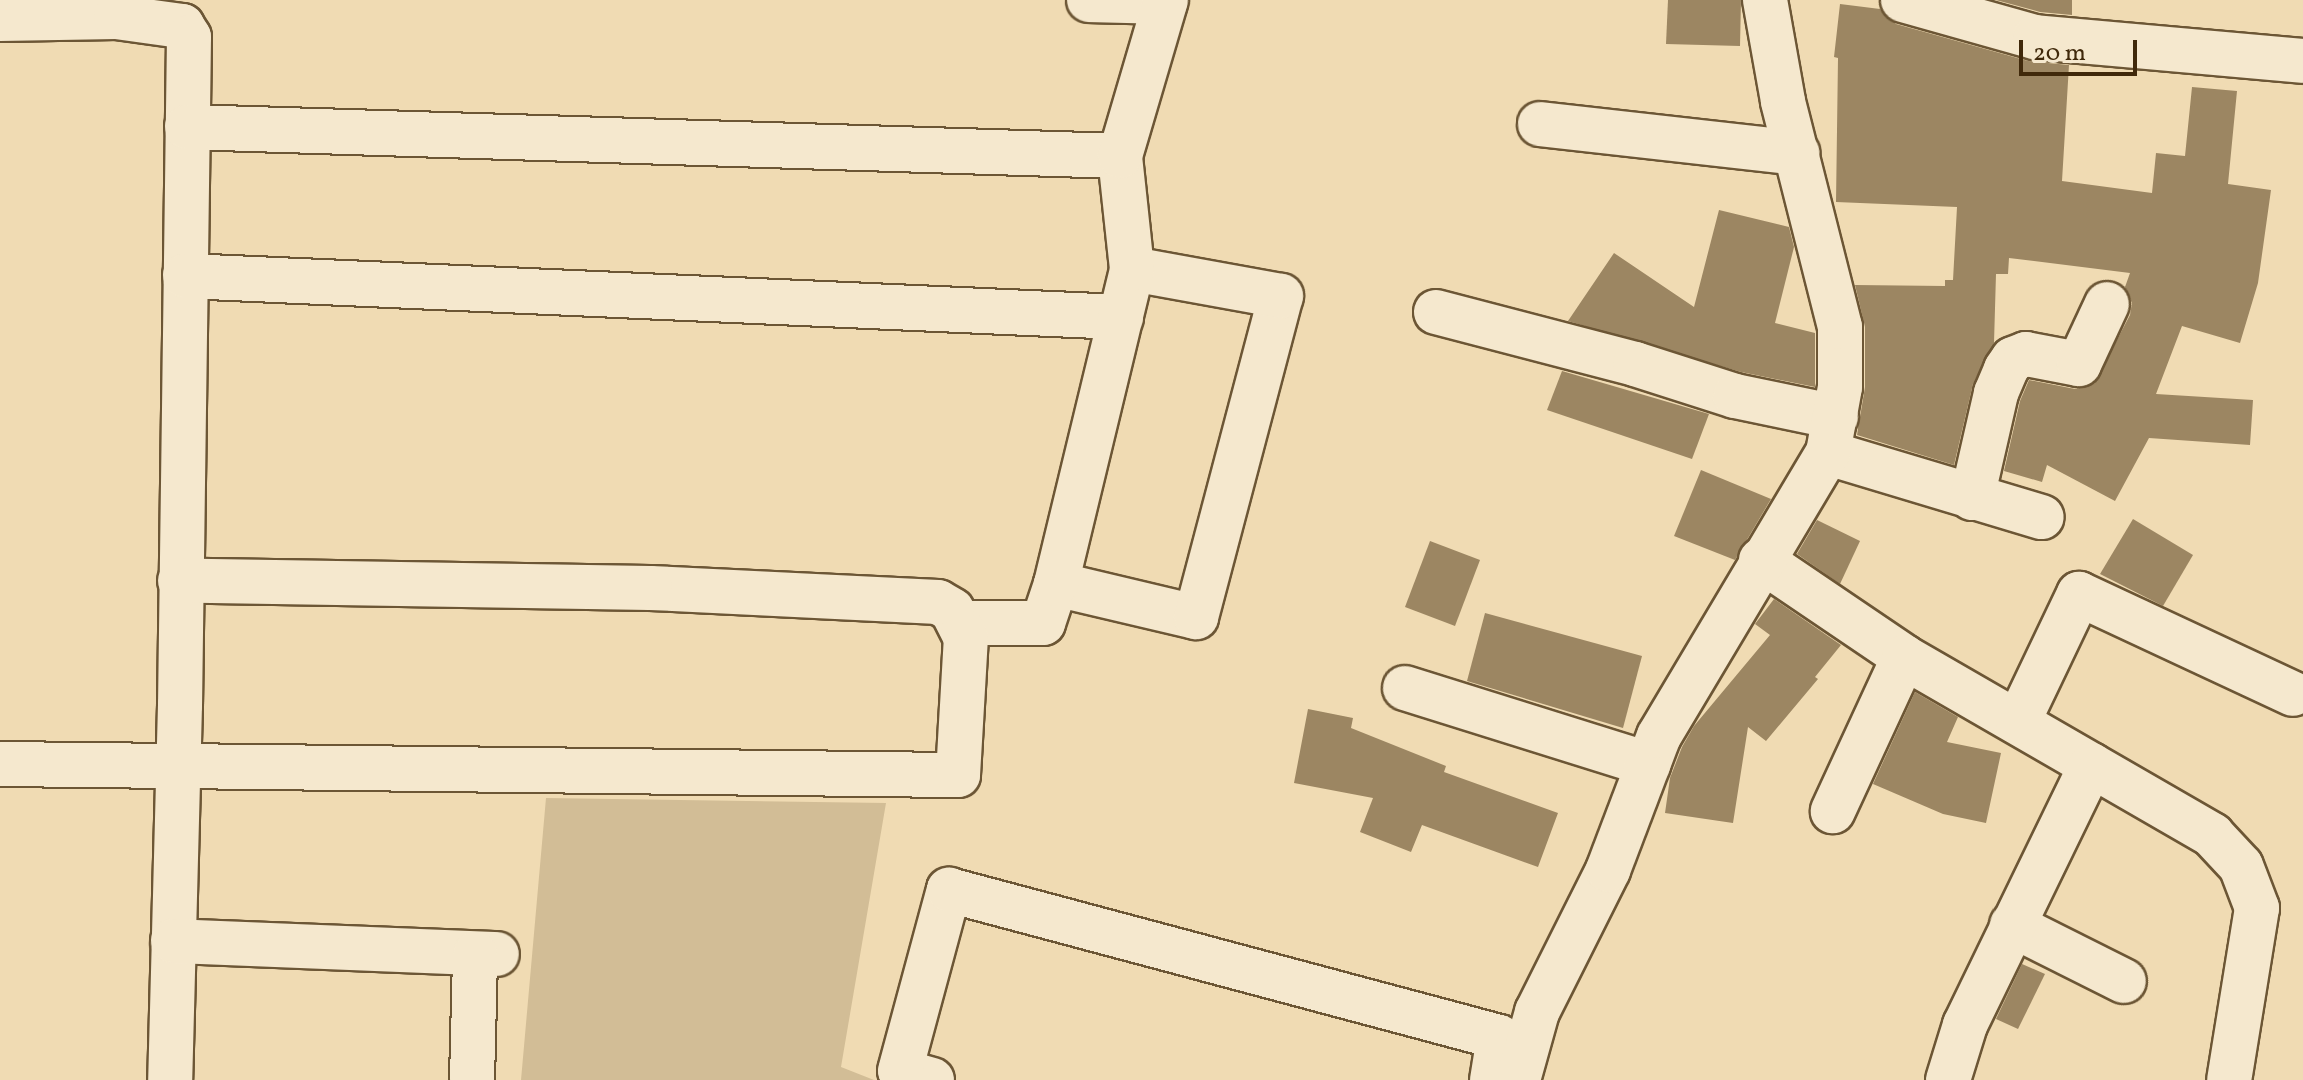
<!DOCTYPE html>
<html>
<head>
<meta charset="utf-8">
<style>
  body { margin:0 }
  #map { position:relative; width:2303px; height:1080px; overflow:hidden; background:#f0dbb3; font-family:Vollkorn,serif }
  div>[style] { position:absolute }
  .green>* { inset:0; background:#d2bd96 }
  .building>* { inset:0; background:#9c8662 }
  .roads { filter:drop-shadow(2px 0 #6c5635) drop-shadow(-2px 0 #6c5635) drop-shadow(0 2px #6c5635) drop-shadow(0 -2px #6c5635) }
  .minor>* { height:44px; margin:-22px; padding:0 22px; transform-origin:22px; border-radius:22px; background:#f5e8ce }
  span { translate:-50% -50%; white-space:nowrap; text-align:center; line-height:1.15; -webkit-text-stroke:8px #f5e8ce; paint-order:stroke }
  .scale { position:absolute; left:2019px; top:40px; width:118px; height:36px; box-sizing:border-box; border:4px solid #40290b; border-top:0; padding-left:10px; font-size:24px; line-height:28px; white-space:nowrap; color:#40290b; -webkit-text-stroke:6px #f5e8ce; paint-order:stroke }
</style>
</head>
<body>
<div id="map">
  <div class="green">
    <i style="clip-path:polygon(546px 798px,886px 803px,841px 1067px,874px 1080px,521px 1080px)"></i>
  </div>
  <div class="building">
    <i style="clip-path:polygon(1668px 0,1741px 0,1740px 46px,1666px 44px)"></i>
    <i style="clip-path:polygon(1996px 0,2072px 0,2072px 15px,2040px 12px)"></i>
    <i style="clip-path:polygon(1840px 4px,1880px 9px,1896px 24px,2028px 61px,2069px 65px,2062px 181px,2152px 193px,2156px 153px,2185px 156px,2192px 87px,2237px 91px,2228px 184px,2271px 190px,2258px 283px,2240px 343px,2182px 326px,2156px 394px,2253px 400px,2250px 445px,2149px 438px,2115px 501px,2047px 465px,2042px 482px,2004px 471px,2020px 401px,2029px 380px,2075px 389px,2094px 384px,2130px 315px,2132px 303px,2125px 287px,2130px 273px,2009px 258px,2008px 274px,1996px 274px,1994px 343px,1973px 384px,1954px 465px,1857px 435px,1865px 387px,1865px 327px,1855px 285px,1945px 286px,1945px 280px,1953px 280px,1957px 207px,1836px 202px,1838px 58px,1834px 57px)"></i>
    <i style="clip-path:polygon(1719px 210px,1789px 227px,1794px 247px,1775px 323px,1815px 333px,1815px 387px,1741px 372px,1568px 321px,1614px 253px,1694px 307px)"></i>
    <i style="clip-path:polygon(1562px 371px,1709px 414px,1692px 459px,1547px 410px)"></i>
    <i style="clip-path:polygon(1701px 470px,1771px 499px,1735px 560px,1674px 536px)"></i>
    <i style="clip-path:polygon(2133px 519px,2193px 555px,2163px 606px,2100px 574px)"></i>
    <i style="clip-path:polygon(1817px 520px,1860px 541px,1840px 584px,1797px 554px)"></i>
    <i style="clip-path:polygon(1430px 541px,1480px 560px,1455px 626px,1405px 607px)"></i>
    <i style="clip-path:polygon(1774px 599px,1841px 645px,1815px 677px,1818px 679px,1766px 741px,1748px 727px,1733px 823px,1665px 813px,1670px 778px,1682px 747px,1694px 726px,1770px 635px,1755px 624px)"></i>
    <i style="clip-path:polygon(1485px 613px,1642px 656px,1623px 728px,1467px 681px)"></i>
    <i style="clip-path:polygon(1915px 692px,1958px 717px,1947px 742px,2001px 753px,1986px 823px,1943px 814px,1873px 784px)"></i>
    <i style="clip-path:polygon(1308px 709px,1353px 718px,1351px 728px,1446px 766px,1444px 772px,1558px 813px,1538px 867px,1422px 825px,1411px 852px,1360px 832px,1373px 798px,1294px 783px)"></i>
    <i style="clip-path:polygon(2022px 964px,2045px 974px,2018px 1029px,1996px 1019px)"></i>
  </div>
  <div class="roads">
    <div class="minor">
      <i style="left:1089px;top:0;width:76px;rotate:1.5deg"></i>
      <i style="left:1903px;top:0;width:137px;rotate:15.7deg"></i>
      <i style="left:2035px;top:37px;width:269px;rotate:5.1deg"></i>
      <i style="left:0;top:19px;width:116px;rotate:-1deg"></i>
      <i style="left:116px;top:17px;width:67px;rotate:7.8deg"></i>
      <i style="left:182px;top:26px;width:13px;rotate:58deg"></i>
      <i style="left:189px;top:37px;width:668px;rotate:90.77deg"></i>
      <i style="left:180px;top:705px;width:375px;rotate:91.5deg"></i>
      <i style="left:1540px;top:124px;width:259px;rotate:6.4deg"></i>
      <i style="left:187px;top:127px;width:933px;rotate:1.78deg"></i>
      <i style="left:185px;top:276px;width:937px;rotate:2.51deg"></i>
      <i style="left:1436px;top:312px;width:206px;rotate:14.6deg"></i>
      <i style="left:1635px;top:364px;width:105px;rotate:17.7deg"></i>
      <i style="left:1735px;top:396px;width:103px;rotate:11.7deg"></i>
      <i style="left:1828px;top:453px;width:223px;rotate:16.7deg"></i>
      <i style="left:1972px;top:498px;width:108px;rotate:-77.1deg"></i>
      <i style="left:1996px;top:393px;width:26px;rotate:-67deg"></i>
      <i style="left:2006px;top:369px;width:12px;rotate:-55deg"></i>
      <i style="left:2013px;top:359px;width:14px;rotate:-21deg"></i>
      <i style="left:2026px;top:354px;width:54px;rotate:10.7deg"></i>
      <i style="left:2079px;top:364px;width:66px;rotate:-65deg"></i>
      <i style="left:1761px;top:560px;width:173px;rotate:34.1deg"></i>
      <i style="left:1904px;top:657px;width:170px;rotate:114.8deg"></i>
      <i style="left:1056px;top:584px;width:144px;rotate:13.3deg"></i>
      <i style="left:1196px;top:617px;width:332px;rotate:-75.2deg"></i>
      <i style="left:1281px;top:296px;width:151px;rotate:-169.7deg"></i>
      <i style="left:961px;top:623px;width:82px"></i>
      <i style="left:1043px;top:623px;width:41px;rotate:-71.6deg"></i>
      <i style="left:1056px;top:584px;width:324px;rotate:-76.4deg"></i>
      <i style="left:1132px;top:269px;width:114px;rotate:-96.1deg"></i>
      <i style="left:1120px;top:156px;width:163px;rotate:-73.6deg"></i>
      <i style="left:1904px;top:657px;width:356px;rotate:30deg"></i>
      <i style="left:2212px;top:835px;width:42px;rotate:46.9deg"></i>
      <i style="left:2241px;top:866px;width:45px;rotate:69.1deg"></i>
      <i style="left:2257px;top:908px;width:174px;rotate:99.2deg"></i>
      <i style="left:1405px;top:688px;width:255px;rotate:17.4deg"></i>
      <i style="left:2018px;top:722px;width:142px;rotate:-64.5deg"></i>
      <i style="left:2079px;top:594px;width:236px;rotate:25deg"></i>
      <i style="left:0;top:764px;width:958px;rotate:0.66deg"></i>
      <i style="left:958px;top:775px;width:137px;rotate:-86.7deg"></i>
      <i style="left:966px;top:638px;width:31px;rotate:-117deg"></i>
      <i style="left:952px;top:610px;width:16px;rotate:-150deg"></i>
      <i style="left:938px;top:602px;width:288px;rotate:-177.2deg"></i>
      <i style="left:650px;top:588px;width:470px;rotate:-179.1deg"></i>
      <i style="left:2012px;top:925px;width:125px;rotate:26.6deg"></i>
      <i style="left:173px;top:941px;width:324px;rotate:2.3deg"></i>
      <i style="left:472px;top:1080px;width:126px;rotate:-88.6deg"></i>
      <i style="left:932px;top:1080px;width:33px;rotate:-164deg"></i>
      <i style="left:900px;top:1071px;width:188px;rotate:-74.9deg"></i>
      <i style="left:949px;top:890px;width:569px;rotate:14.96deg"></i>
      <i style="left:1499px;top:1037px;width:44px;rotate:99.2deg"></i>
      <i style="left:1518px;top:1080px;width:71px;rotate:-74.4deg"></i>
      <i style="left:1537px;top:1012px;width:159px;rotate:-63.4deg"></i>
      <i style="left:1608px;top:870px;width:143px;rotate:-69.2deg"></i>
      <i style="left:1659px;top:736px;width:330px;rotate:-59.2deg"></i>
      <i style="left:1828px;top:453px;width:67px;rotate:-79.7deg"></i>
      <i style="left:1840px;top:387px;width:60px;rotate:-90deg"></i>
      <i style="left:1840px;top:327px;width:233px;rotate:-104.2deg"></i>
      <i style="left:1783px;top:101px;width:103px;rotate:-100.1deg"></i>
      <i style="left:1948px;top:1080px;width:58px;rotate:-72.8deg"></i>
      <i style="left:1965px;top:1025px;width:289px;rotate:-64.1deg"></i>
    </div>
  </div>
  <div class="scale">20 m</div>
</div>
</body>
</html>
